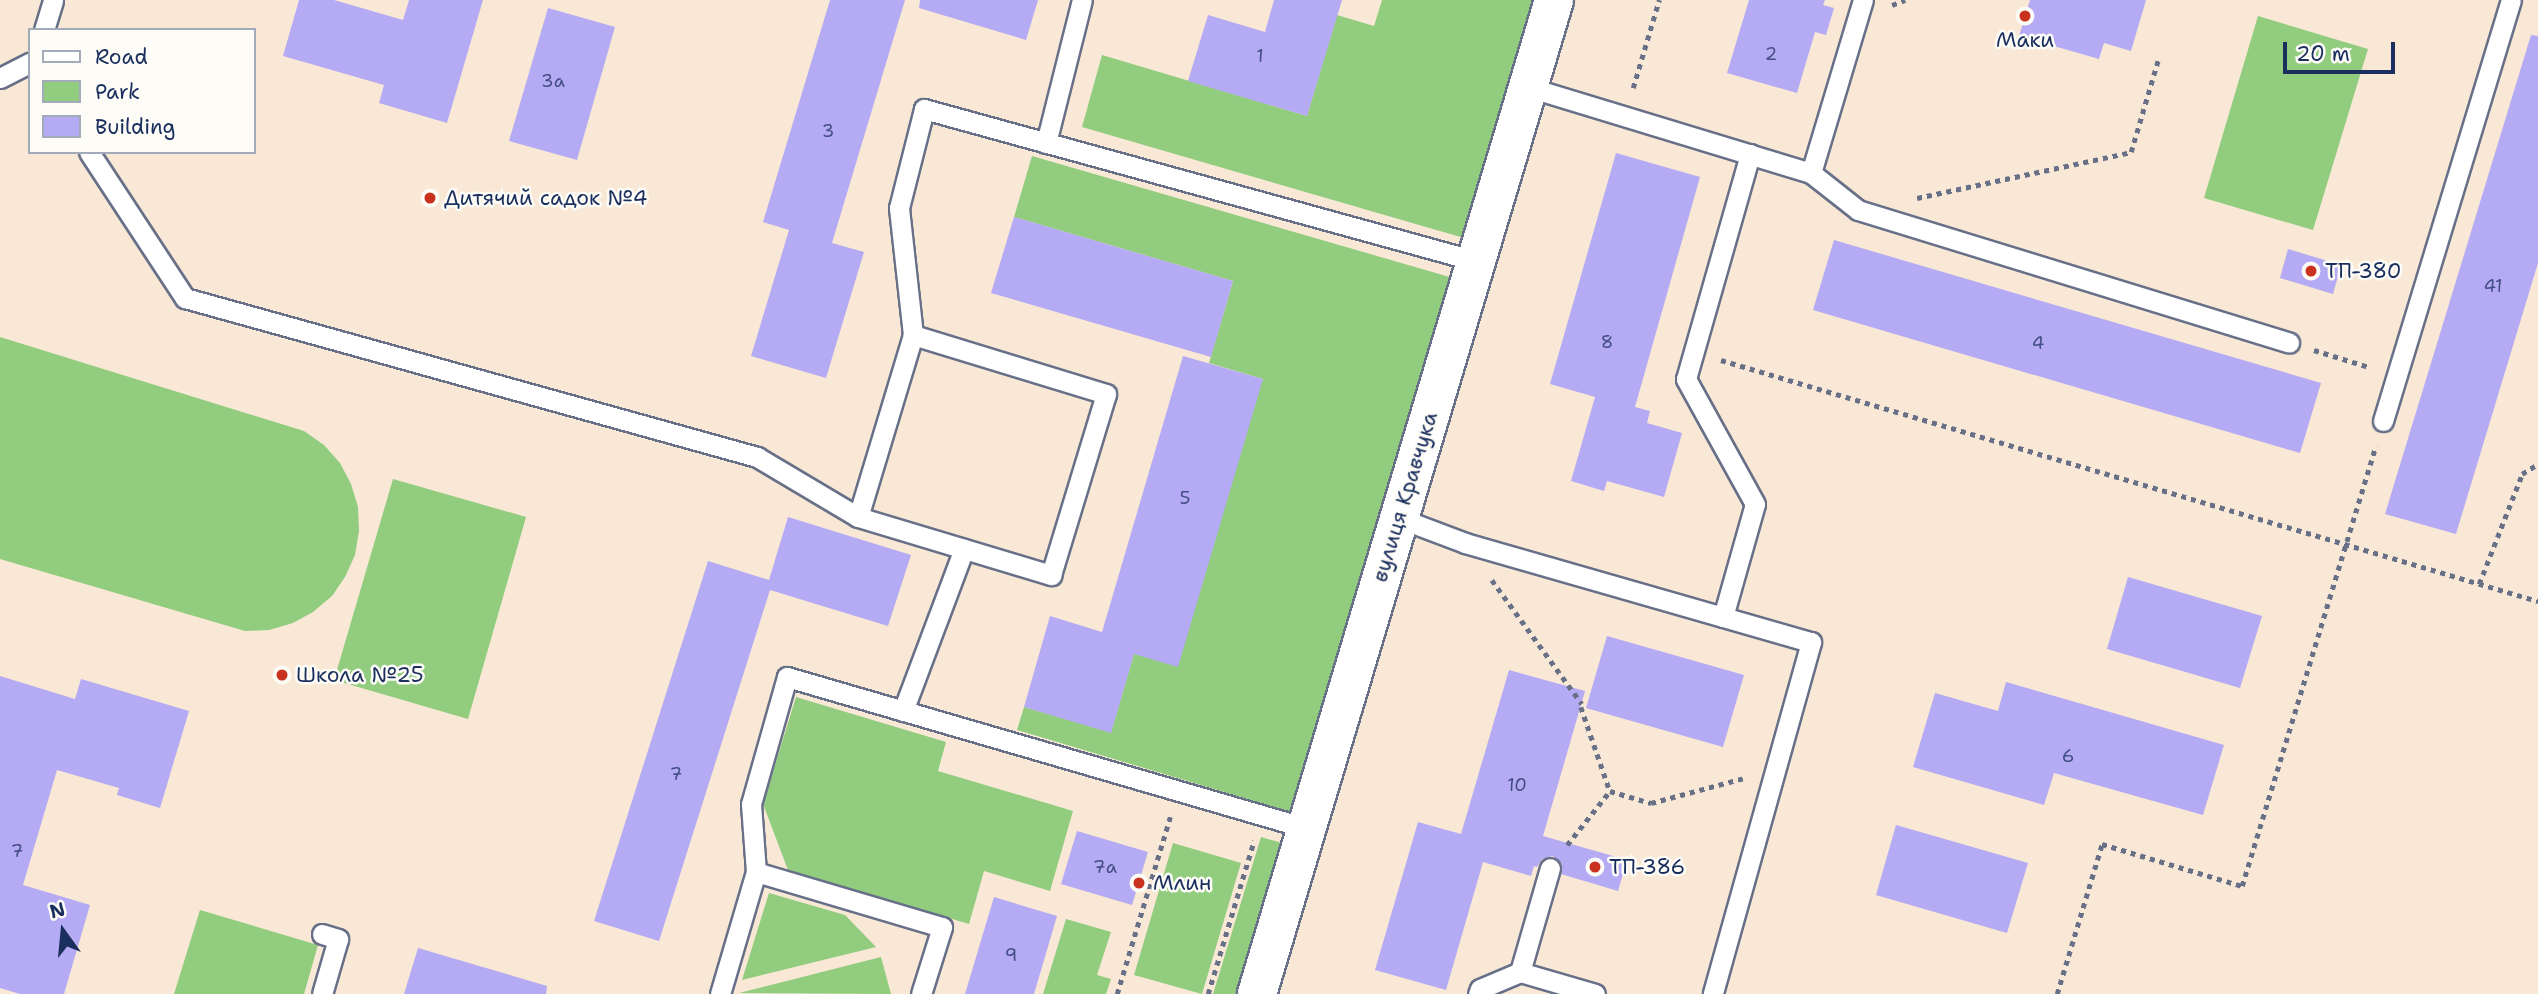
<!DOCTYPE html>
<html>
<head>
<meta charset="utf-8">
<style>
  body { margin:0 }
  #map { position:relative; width:2538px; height:994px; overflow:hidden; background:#f8e8d5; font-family:"Shantell Sans",sans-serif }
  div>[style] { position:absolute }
  .green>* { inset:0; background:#92cc7f }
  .building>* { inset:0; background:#b5aaf4 }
  .path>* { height:4.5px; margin-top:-2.25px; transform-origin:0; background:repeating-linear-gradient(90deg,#687088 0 5px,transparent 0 10px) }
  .roads { filter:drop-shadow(2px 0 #687088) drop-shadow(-2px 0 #687088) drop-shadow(0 2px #687088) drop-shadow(0 -2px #687088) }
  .lane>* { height:19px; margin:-9.5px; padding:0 9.5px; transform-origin:9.5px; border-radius:9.5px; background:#fff }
  .secondary>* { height:38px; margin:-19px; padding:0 19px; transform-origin:19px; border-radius:19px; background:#fff }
  .dots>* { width:19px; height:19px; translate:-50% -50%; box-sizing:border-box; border:4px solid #fdfcf7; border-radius:50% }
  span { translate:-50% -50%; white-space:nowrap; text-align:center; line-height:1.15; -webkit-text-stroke:5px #fdfcf7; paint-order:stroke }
  .number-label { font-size:18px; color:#424e84 }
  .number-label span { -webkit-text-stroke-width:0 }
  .poi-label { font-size:21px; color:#1b2f5e }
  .left { translate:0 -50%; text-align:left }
  .street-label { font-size:21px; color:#1b2f5e }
  .legend { position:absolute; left:28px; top:28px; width:228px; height:126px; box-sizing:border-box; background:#fdfcf7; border:2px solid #a3aaba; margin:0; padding:9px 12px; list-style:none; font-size:21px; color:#1b2f5e }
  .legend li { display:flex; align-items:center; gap:14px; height:35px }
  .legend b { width:35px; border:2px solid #a3aaba }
  .north { position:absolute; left:28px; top:896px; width:70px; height:70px; -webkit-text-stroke:5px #fdfcf7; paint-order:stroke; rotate:345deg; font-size:19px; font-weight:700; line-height:28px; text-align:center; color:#1b2f5e }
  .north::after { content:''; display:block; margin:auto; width:24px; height:32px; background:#1b2f5e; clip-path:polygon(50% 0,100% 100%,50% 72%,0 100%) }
  .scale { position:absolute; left:2283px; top:42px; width:112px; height:32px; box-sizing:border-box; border:4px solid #1b2f5e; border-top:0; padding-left:9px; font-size:21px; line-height:24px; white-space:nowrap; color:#1b2f5e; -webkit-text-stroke:5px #fdfcf7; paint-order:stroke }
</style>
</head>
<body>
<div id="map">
  <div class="green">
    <i style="clip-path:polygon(1382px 0,1534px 0,1464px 238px,1082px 127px,1102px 55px,1307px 116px,1337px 15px,1374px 26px)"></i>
    <i style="clip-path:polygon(2258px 16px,2368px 49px,2313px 230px,2204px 198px)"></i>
    <i style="clip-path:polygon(1032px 156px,1453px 278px,1295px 813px,1017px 730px,1024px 707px,1111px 732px,1134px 654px,1263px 379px,1209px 363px,1233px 281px,1014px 217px)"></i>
    <i style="clip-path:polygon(0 337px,304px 431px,324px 445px,340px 463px,351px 484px,358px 507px,359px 531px,355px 555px,345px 577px,332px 596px,313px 612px,293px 623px,269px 630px,245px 631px,0 559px)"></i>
    <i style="clip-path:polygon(393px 479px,526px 517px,468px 719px,334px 680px)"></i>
    <i style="clip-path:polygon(796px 697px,946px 742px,938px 771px,1073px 811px,1050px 891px,984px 871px,969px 924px,788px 870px,763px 804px)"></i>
    <i style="clip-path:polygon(1261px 837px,1282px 843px,1237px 994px,1213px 994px)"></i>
    <i style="clip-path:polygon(1173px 843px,1241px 863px,1202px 994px,1134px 975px)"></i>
    <i style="clip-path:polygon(769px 893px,845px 915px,876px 947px,742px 980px)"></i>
    <i style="clip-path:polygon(200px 910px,318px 945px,304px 994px,174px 994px)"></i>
    <i style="clip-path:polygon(1066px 919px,1111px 932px,1097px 975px,1111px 979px,1106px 994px,1043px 994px)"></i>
    <i style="clip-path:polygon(881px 957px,891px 994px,739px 993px)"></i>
  </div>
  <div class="building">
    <i style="clip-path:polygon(299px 0,334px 0,403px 20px,409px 0,483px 0,447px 123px,379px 103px,384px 85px,283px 56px)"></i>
    <i style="clip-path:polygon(830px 0,905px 0,832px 243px,864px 252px,826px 378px,751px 356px,789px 230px,763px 222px)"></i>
    <i style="clip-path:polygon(920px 0,1038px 0,1026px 40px,919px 8px)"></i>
    <i style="clip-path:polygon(1274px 0,1342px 0,1307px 116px,1188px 81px,1208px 15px,1265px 32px)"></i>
    <i style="clip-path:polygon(1749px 0,1825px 0,1823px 5px,1834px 8px,1826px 35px,1815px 32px,1797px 93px,1727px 73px)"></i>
    <i style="clip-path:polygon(2030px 0,2146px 0,2131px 51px,2104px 43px,2099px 59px,2019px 36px)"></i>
    <i style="clip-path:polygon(548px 8px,615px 27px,577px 160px,509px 141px)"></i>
    <i style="clip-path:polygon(2531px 35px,2538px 36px,2538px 263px,2456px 534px,2385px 514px)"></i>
    <i style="clip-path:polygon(1616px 153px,1700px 177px,1635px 407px,1650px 411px,1647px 423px,1682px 433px,1664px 497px,1607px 481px,1604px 491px,1571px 481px,1595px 397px,1550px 384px)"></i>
    <i style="clip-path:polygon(1014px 217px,1233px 281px,1211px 357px,991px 293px)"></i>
    <i style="clip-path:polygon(1834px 240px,2321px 383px,2300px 453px,1813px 310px)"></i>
    <i style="clip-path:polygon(2288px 249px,2341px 265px,2333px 294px,2280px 278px)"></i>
    <i style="clip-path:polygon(1183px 356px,1263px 379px,1178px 667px,1134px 654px,1111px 733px,1024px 707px,1050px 616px,1102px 632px)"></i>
    <i style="clip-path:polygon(788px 517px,911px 555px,888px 626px,770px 590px,659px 941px,594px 921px,708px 561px,769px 580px)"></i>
    <i style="clip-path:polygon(2128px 577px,2262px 616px,2240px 688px,2107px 649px)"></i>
    <i style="clip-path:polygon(1607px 636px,1744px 675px,1723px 747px,1586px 708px)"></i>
    <i style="clip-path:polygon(1509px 670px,1585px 691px,1543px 836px,1627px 860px,1618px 891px,1561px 874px,1562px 864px,1553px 856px,1542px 859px,1537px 867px,1534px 866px,1531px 876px,1483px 862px,1446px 990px,1375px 970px,1418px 822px,1461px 834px)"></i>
    <i style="clip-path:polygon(0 676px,75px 699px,81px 679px,189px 711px,160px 808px,117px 795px,119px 788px,57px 770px,23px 885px,90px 905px,64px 994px,20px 994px,0 988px)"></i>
    <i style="clip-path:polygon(2006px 682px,2224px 745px,2203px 815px,2054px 773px,2044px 805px,1913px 767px,1935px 693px,1998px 711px)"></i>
    <i style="clip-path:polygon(1896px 825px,2028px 863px,2007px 933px,1876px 895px)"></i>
    <i style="clip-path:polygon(1077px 831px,1148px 852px,1132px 905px,1061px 884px)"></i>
    <i style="clip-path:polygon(994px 897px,1057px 916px,1034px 994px,965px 994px)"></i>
    <i style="clip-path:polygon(418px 948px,547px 986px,546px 994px,404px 994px)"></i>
  </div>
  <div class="path">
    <i style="left:1892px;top:5px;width:14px;rotate:-21deg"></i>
    <i style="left:1633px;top:88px;width:92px;rotate:-73.5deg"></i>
    <i style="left:1917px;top:198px;width:219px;rotate:-12.1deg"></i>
    <i style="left:2131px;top:152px;width:99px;rotate:-73.6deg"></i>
    <i style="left:2314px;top:350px;width:58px;rotate:17.2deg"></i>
    <i style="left:1721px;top:360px;width:852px;rotate:16.44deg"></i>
    <i style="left:1492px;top:580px;width:153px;rotate:54deg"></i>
    <i style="left:2479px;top:584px;width:118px;rotate:-68.6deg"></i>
    <i style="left:2522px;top:474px;width:19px;rotate:-32deg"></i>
    <i style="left:1581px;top:707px;width:89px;rotate:71deg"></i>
    <i style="left:1610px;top:791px;width:43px;rotate:16.3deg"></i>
    <i style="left:1651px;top:803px;width:96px;rotate:-15deg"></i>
    <i style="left:1567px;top:845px;width:69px;rotate:-51.5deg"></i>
    <i style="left:1117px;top:994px;width:185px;rotate:-73.3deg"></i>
    <i style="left:1208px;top:994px;width:160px;rotate:-73.3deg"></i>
    <i style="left:2057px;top:994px;width:157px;rotate:-73.3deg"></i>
    <i style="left:2102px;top:844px;width:146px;rotate:16.7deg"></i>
    <i style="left:2242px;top:886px;width:460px;rotate:-73.1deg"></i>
  </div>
  <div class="roads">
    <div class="lane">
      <i style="left:44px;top:30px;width:31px;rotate:-73deg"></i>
      <i style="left:0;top:78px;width:34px;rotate:-27deg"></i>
      <i style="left:1528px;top:87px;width:296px;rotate:16.9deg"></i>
      <i style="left:1811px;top:173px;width:60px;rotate:38.2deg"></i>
      <i style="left:1858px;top:210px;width:451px;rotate:17.1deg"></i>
      <i style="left:1046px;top:143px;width:147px;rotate:-75.9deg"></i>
      <i style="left:89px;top:152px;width:175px;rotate:56.7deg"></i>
      <i style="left:185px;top:298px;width:594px;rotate:15.53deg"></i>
      <i style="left:757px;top:457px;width:117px;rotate:30.7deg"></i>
      <i style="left:858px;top:517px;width:202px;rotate:16.7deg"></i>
      <i style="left:1051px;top:575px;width:189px;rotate:-73.1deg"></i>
      <i style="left:1106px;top:394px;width:202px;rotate:-163deg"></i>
      <i style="left:913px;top:335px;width:190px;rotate:106.8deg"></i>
      <i style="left:1811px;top:173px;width:181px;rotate:-73.3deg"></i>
      <i style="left:913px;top:335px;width:128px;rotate:-96.3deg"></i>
      <i style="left:899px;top:208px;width:102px;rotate:-75.8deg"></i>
      <i style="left:924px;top:109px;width:573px;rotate:15.4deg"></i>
      <i style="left:2383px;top:421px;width:440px;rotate:-73.1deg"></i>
      <i style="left:1399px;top:518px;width:71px;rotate:20.7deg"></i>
      <i style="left:1465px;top:543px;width:360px;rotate:16deg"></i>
      <i style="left:1811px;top:642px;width:365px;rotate:105.6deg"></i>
      <i style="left:1723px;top:617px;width:117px;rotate:-74.2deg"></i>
      <i style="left:1755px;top:504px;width:143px;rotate:-118.9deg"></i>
      <i style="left:1686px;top:379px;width:234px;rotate:-74.1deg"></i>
      <i style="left:903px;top:711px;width:173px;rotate:-69.4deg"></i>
      <i style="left:756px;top:872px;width:194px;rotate:16.5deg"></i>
      <i style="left:942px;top:927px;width:70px;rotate:107.4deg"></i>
      <i style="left:322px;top:934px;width:17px;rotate:17deg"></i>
      <i style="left:338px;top:939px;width:57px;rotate:106.2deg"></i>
      <i style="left:1520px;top:972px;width:108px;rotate:-73.9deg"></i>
      <i style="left:720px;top:994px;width:127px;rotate:-73.6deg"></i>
      <i style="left:756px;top:872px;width:68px;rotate:-94.2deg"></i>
      <i style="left:751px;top:804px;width:132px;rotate:-74.2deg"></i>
      <i style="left:787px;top:677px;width:541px;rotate:16.22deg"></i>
      <i style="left:1478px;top:994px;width:5px;rotate:-68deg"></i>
      <i style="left:1480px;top:989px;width:43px;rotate:-23deg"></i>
      <i style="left:1520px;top:972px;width:78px;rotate:16.3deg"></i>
    </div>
    <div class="secondary">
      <i style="left:1257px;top:994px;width:1037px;rotate:-73.36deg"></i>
    </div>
  </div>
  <div class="dots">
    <i style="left:2025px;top:16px;background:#c8321e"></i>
    <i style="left:430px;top:198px;background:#c8321e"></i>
    <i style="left:2311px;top:271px;background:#c8321e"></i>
    <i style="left:282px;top:675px;background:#c8321e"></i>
    <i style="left:1595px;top:867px;background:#c8321e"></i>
    <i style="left:1139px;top:883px;background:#c8321e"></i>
  </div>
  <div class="number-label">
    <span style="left:1771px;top:54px">2</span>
    <span style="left:1260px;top:56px">1</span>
    <span style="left:553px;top:81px">3а</span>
    <span style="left:828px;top:131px">3</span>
    <span style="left:2493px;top:286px">41</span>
    <span style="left:1607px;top:342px">8</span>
    <span style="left:2038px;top:343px">4</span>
    <span style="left:1185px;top:498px">5</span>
    <span style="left:2068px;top:756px">6</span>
    <span style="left:676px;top:774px">7</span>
    <span style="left:1517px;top:785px">10</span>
    <span style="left:17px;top:851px">7</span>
    <span style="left:1105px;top:867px">7а</span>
    <span style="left:1011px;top:955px">9</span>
  </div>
  <div class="poi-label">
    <span style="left:2025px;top:40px">Маки</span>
    <span class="left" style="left:444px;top:198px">Дитячий садок №4</span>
    <span class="left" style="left:2325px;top:271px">ТП-380</span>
    <span class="left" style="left:296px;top:675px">Школа №25</span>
    <span class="left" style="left:1609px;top:867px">ТП-386</span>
    <span class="left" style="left:1153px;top:883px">Млин</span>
  </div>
  <div class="street-label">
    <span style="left:1405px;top:497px;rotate:-73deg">вулиця Кравчука</span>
  </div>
  <ul class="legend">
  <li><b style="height:9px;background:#fff"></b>Road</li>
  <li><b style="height:19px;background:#92cc7f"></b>Park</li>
  <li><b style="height:19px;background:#b5aaf4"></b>Building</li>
  </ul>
  <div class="north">N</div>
  <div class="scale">20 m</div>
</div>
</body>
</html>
